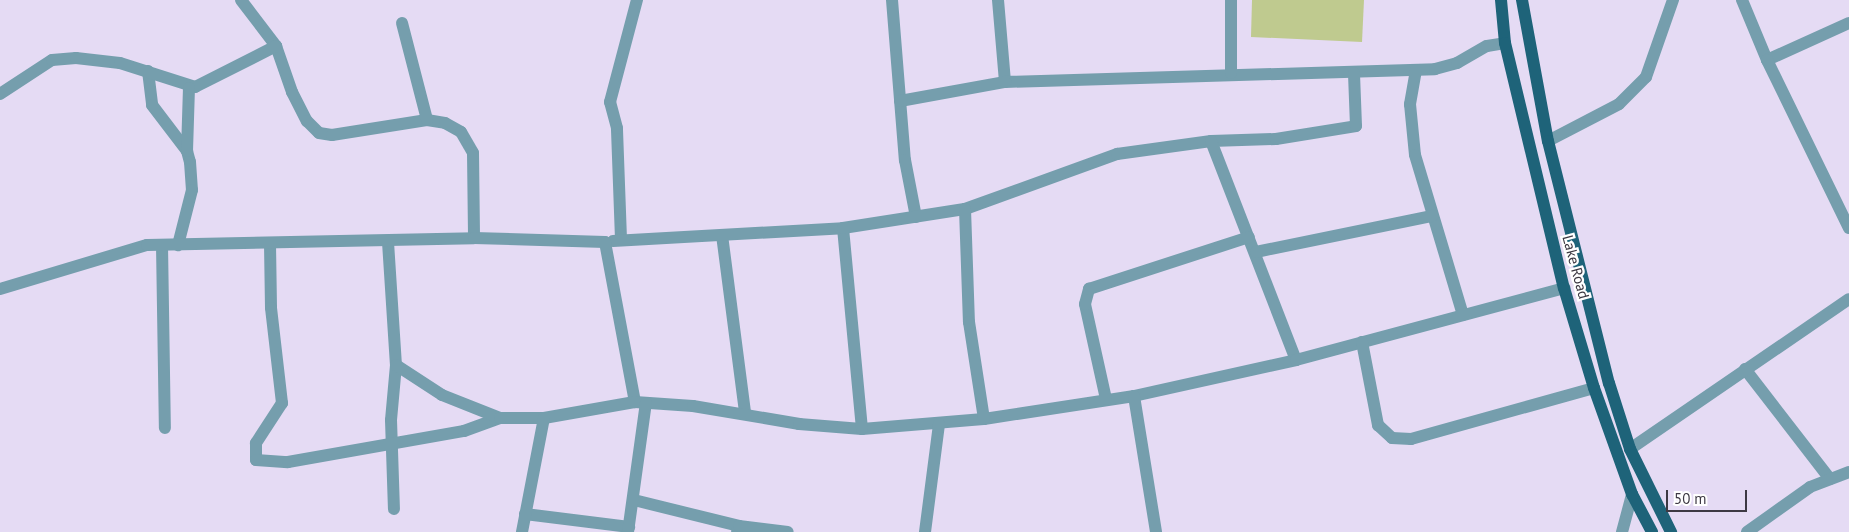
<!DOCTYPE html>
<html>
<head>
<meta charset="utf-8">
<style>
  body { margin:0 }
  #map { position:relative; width:1849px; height:532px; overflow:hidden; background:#e5dbf4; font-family:"PT Sans",sans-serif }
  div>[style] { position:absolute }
  .green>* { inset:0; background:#bfca8f }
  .minor>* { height:12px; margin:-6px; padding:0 6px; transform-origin:6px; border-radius:6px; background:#759ead }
  .major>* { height:12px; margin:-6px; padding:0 6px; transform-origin:6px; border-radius:6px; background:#1e6379 }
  span { translate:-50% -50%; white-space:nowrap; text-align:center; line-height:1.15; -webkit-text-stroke:4.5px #fff; paint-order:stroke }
  .street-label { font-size:15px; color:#3d3943 }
  .scale { position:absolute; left:1666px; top:490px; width:81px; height:22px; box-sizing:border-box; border:2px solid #3d3943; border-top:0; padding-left:6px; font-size:15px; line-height:18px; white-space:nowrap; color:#3d3943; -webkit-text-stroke:4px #fff; paint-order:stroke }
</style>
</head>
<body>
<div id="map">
  <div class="green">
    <i style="clip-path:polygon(1252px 0,1364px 0,1362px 42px,1251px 37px)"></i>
  </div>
  <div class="minor">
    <i style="left:241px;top:0;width:58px;rotate:52.7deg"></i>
    <i style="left:276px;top:46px;width:49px;rotate:70.8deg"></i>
    <i style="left:292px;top:92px;width:33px;rotate:63deg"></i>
    <i style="left:307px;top:121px;width:17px;rotate:45deg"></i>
    <i style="left:319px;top:133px;width:13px;rotate:9deg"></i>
    <i style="left:332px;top:135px;width:96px;rotate:-9deg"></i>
    <i style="left:427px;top:120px;width:18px;rotate:9deg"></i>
    <i style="left:445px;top:123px;width:18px;rotate:29deg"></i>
    <i style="left:461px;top:132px;width:24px;rotate:60deg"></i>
    <i style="left:473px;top:153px;width:85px;rotate:89.3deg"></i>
    <i style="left:892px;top:0;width:161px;rotate:85.4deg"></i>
    <i style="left:905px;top:160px;width:58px;rotate:79.1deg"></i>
    <i style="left:998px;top:0;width:82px;rotate:85.1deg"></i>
    <i style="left:1005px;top:82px;width:430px;rotate:-1.7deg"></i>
    <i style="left:1435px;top:69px;width:23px;rotate:-15deg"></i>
    <i style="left:1457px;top:63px;width:34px;rotate:-30deg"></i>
    <i style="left:1487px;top:46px;width:18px;rotate:-9deg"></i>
    <i style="left:1742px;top:0;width:65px;rotate:67.4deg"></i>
    <i style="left:402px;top:23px;width:100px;rotate:75.5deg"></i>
    <i style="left:1849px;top:23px;width:90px;rotate:155.7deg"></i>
    <i style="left:1767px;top:60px;width:187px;rotate:64deg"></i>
    <i style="left:1416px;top:70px;width:35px;rotate:100deg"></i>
    <i style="left:1410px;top:104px;width:51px;rotate:84.4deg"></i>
    <i style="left:1415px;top:155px;width:167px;rotate:73.3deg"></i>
    <i style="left:148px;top:71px;width:34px;rotate:83deg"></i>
    <i style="left:152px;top:105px;width:58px;rotate:52.7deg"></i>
    <i style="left:187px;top:151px;width:11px;rotate:75deg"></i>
    <i style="left:190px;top:162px;width:28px;rotate:86deg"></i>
    <i style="left:192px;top:190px;width:57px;rotate:104.3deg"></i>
    <i style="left:1231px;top:73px;width:73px;rotate:-90deg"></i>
    <i style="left:0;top:94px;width:62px;rotate:-33.2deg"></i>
    <i style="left:52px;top:60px;width:24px;rotate:-5deg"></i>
    <i style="left:76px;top:58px;width:44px;rotate:6.5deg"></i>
    <i style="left:120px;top:63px;width:79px;rotate:17.7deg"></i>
    <i style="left:195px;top:87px;width:91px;rotate:-26.8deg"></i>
    <i style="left:900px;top:101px;width:107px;rotate:-10.3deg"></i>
    <i style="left:1211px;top:141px;width:65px;rotate:-1.8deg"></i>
    <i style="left:1276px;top:139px;width:81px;rotate:-9.2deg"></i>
    <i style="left:1356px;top:126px;width:53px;rotate:-92.2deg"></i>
    <i style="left:1548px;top:141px;width:80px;rotate:-27.5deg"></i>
    <i style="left:1619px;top:104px;width:38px;rotate:-45deg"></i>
    <i style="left:1646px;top:77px;width:82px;rotate:-70.7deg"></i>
    <i style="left:187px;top:151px;width:63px;rotate:-88.2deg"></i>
    <i style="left:965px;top:209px;width:162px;rotate:-19.9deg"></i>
    <i style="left:1117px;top:154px;width:95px;rotate:-7.9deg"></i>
    <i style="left:1211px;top:141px;width:235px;rotate:68.8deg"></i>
    <i style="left:722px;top:235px;width:179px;rotate:82.6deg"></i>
    <i style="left:621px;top:239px;width:111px;rotate:-92.1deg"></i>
    <i style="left:617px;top:128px;width:27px;rotate:-105deg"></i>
    <i style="left:610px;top:102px;width:106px;rotate:-75.2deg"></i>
    <i style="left:613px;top:241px;width:230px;rotate:-3.2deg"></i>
    <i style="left:388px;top:242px;width:123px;rotate:86.3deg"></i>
    <i style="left:396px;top:365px;width:55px;rotate:95.2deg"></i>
    <i style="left:391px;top:420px;width:89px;rotate:88.1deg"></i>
    <i style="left:270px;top:244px;width:64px;rotate:89.1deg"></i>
    <i style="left:271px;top:308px;width:96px;rotate:83.4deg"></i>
    <i style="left:282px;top:403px;width:48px;rotate:123deg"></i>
    <i style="left:256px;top:443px;width:17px;rotate:90deg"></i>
    <i style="left:256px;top:460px;width:32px;rotate:4deg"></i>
    <i style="left:288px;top:462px;width:179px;rotate:-10deg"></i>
    <i style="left:464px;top:431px;width:38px;rotate:-20deg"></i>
    <i style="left:162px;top:245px;width:183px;rotate:89.1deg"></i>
    <i style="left:1256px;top:252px;width:180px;rotate:-11.6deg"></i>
    <i style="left:0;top:289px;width:153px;rotate:-16.7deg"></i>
    <i style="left:147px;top:245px;width:327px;rotate:-1.2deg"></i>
    <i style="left:474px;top:238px;width:131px;rotate:1.7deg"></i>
    <i style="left:605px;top:242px;width:163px;rotate:79.4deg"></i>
    <i style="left:635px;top:402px;width:58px;rotate:3.9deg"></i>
    <i style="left:693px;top:406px;width:108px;rotate:9.6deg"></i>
    <i style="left:799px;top:424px;width:63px;rotate:4.5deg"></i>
    <i style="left:862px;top:429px;width:122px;rotate:-4.7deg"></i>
    <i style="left:984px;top:419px;width:152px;rotate:-8.7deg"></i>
    <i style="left:1134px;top:396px;width:166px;rotate:-12.5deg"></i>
    <i style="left:1296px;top:360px;width:278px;rotate:-15deg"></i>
    <i style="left:1362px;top:342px;width:85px;rotate:79.1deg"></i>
    <i style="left:1378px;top:425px;width:19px;rotate:43deg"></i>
    <i style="left:1392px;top:438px;width:19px;rotate:3deg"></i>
    <i style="left:1411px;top:439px;width:190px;rotate:-15.6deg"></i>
    <i style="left:396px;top:365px;width:55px;rotate:33.1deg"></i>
    <i style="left:442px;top:395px;width:62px;rotate:21.6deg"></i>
    <i style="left:500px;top:418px;width:44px"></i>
    <i style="left:544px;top:418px;width:92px;rotate:-10deg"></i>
    <i style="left:1745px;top:369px;width:139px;rotate:52.3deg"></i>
    <i style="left:1134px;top:396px;width:138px;rotate:80.8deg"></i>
    <i style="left:1106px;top:399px;width:97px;rotate:-102.5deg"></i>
    <i style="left:1085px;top:304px;width:16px;rotate:-75deg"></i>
    <i style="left:1089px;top:289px;width:168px;rotate:-18deg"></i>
    <i style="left:862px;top:429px;width:202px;rotate:-95.4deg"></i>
    <i style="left:843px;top:228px;width:123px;rotate:-8.9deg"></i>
    <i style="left:965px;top:209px;width:113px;rotate:88deg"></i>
    <i style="left:969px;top:322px;width:98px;rotate:81.2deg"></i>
    <i style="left:1630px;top:449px;width:265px;rotate:-34.4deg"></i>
    <i style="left:634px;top:500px;width:108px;rotate:13.9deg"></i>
    <i style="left:739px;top:526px;width:6px;rotate:108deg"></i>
    <i style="left:525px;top:514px;width:105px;rotate:7.1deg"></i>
    <i style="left:739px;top:526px;width:49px;rotate:7deg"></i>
    <i style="left:522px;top:532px;width:116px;rotate:-79.1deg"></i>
    <i style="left:628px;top:532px;width:130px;rotate:-82.1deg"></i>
    <i style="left:925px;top:532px;width:109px;rotate:-82.6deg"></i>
    <i style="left:1622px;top:532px;width:39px;rotate:-75deg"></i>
    <i style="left:1747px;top:532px;width:77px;rotate:-35.5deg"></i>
    <i style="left:1810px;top:487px;width:42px;rotate:-21deg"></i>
  </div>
  <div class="major">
    <i style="left:1501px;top:0;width:43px;rotate:84.7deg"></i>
    <i style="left:1505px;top:43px;width:252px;rotate:76.5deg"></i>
    <i style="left:1564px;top:288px;width:104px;rotate:73.3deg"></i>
    <i style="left:1594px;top:388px;width:113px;rotate:70.3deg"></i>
    <i style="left:1632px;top:494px;width:43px;rotate:62.2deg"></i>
    <i style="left:1522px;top:0;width:143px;rotate:79.6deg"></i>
    <i style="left:1548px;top:141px;width:250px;rotate:75.9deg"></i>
    <i style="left:1609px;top:383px;width:69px;rotate:72.3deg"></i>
    <i style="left:1630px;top:449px;width:93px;rotate:63.7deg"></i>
  </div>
  <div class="street-label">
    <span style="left:1576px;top:267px;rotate:75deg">Lake Road</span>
  </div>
  <div class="scale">50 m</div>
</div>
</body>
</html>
